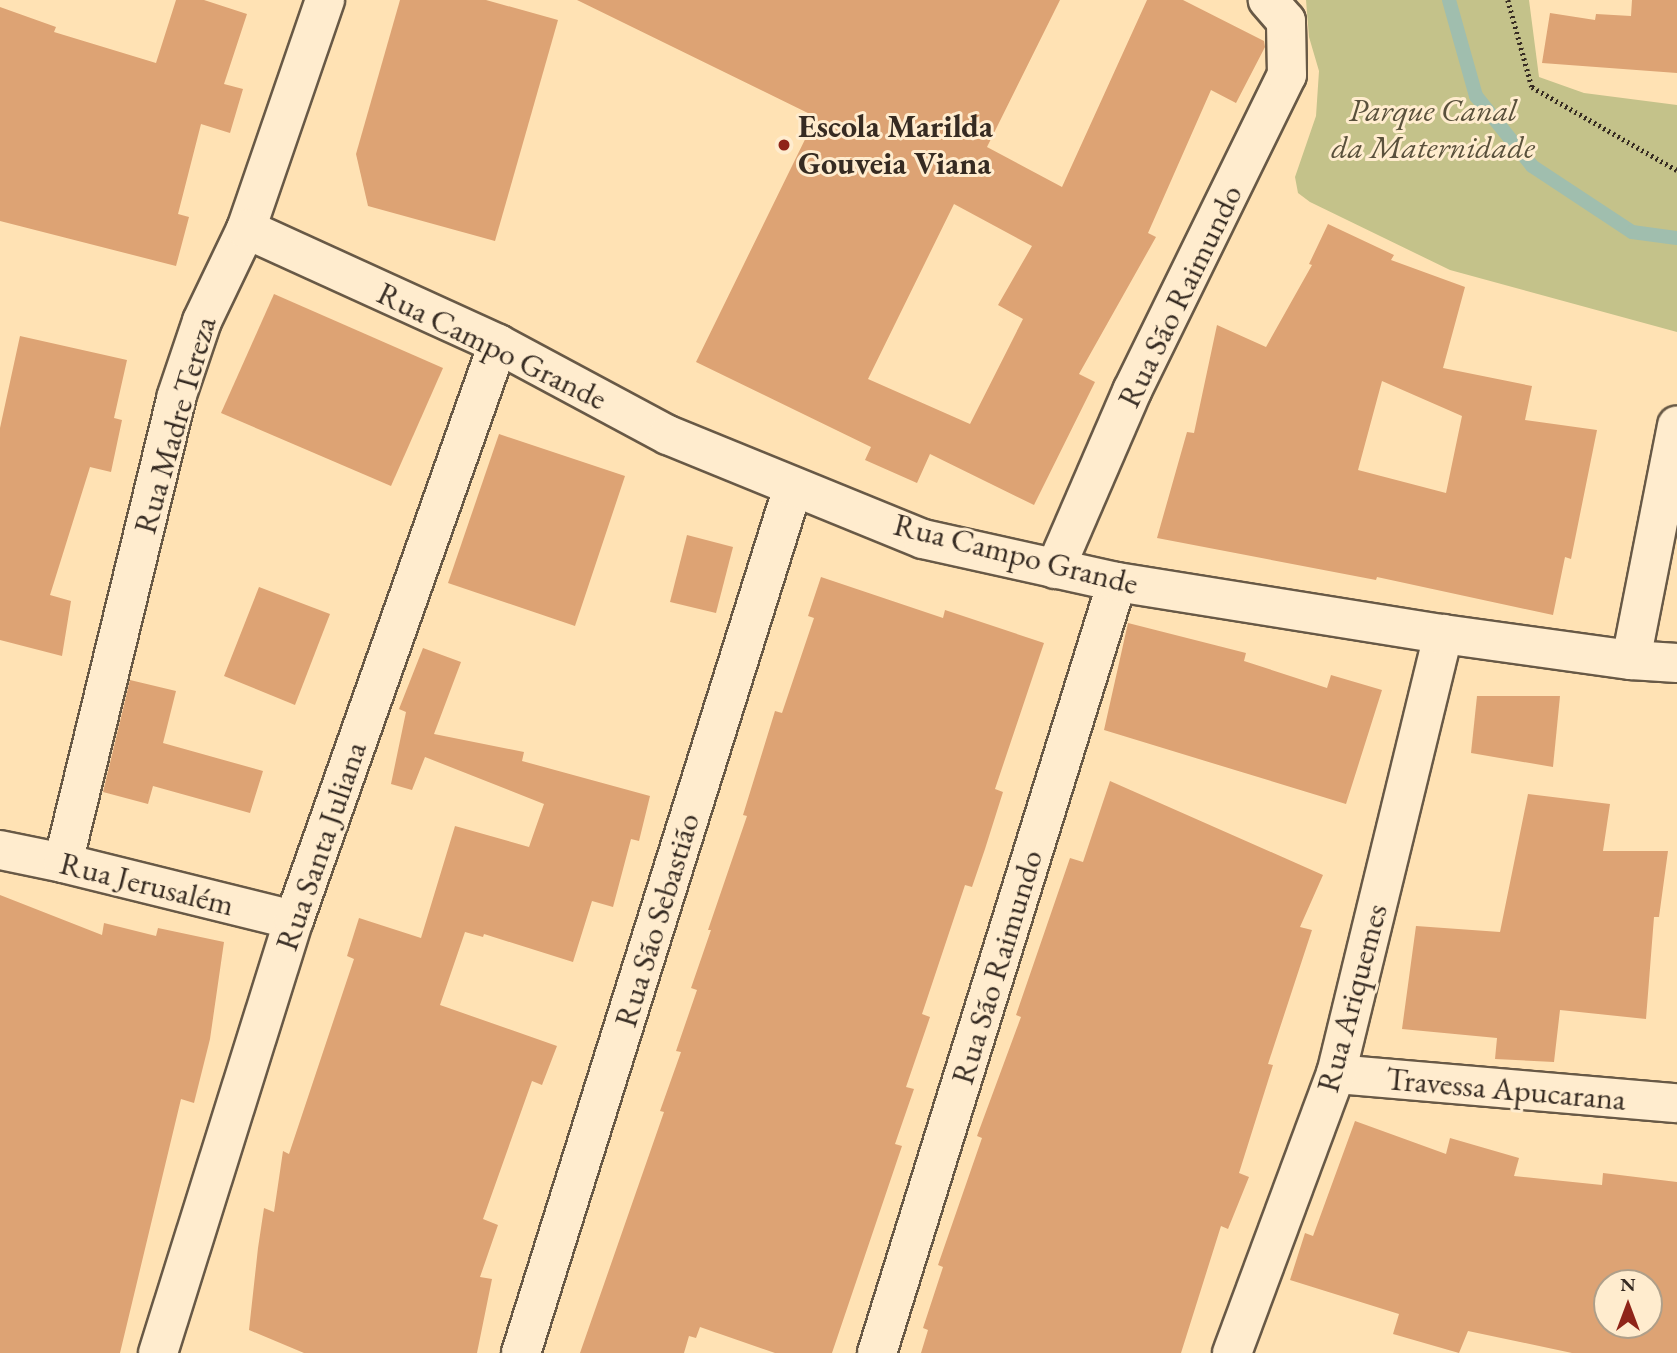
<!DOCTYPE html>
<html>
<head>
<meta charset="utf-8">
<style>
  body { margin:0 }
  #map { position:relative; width:1677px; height:1353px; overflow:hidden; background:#ffe2b4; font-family:"EB Garamond",serif }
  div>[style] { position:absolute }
  .green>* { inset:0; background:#c4c28a }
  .stream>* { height:14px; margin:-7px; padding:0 7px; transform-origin:7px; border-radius:7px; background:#a0beae }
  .building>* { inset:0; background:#dda374 }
  .path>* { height:4.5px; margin-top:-2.25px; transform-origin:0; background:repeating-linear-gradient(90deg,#362b22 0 2px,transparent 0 5.5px) }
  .roads { filter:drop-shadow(2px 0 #685946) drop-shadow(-2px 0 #685946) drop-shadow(0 2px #685946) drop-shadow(0 -2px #685946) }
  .street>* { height:38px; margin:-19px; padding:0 19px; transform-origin:19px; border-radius:19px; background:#ffecce }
  .secondary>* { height:38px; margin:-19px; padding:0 19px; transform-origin:19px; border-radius:19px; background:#ffecce }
  .dots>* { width:19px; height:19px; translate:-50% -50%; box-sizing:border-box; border:4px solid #ffecce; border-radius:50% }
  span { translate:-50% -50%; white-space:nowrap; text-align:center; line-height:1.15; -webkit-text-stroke:6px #ffecce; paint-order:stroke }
  .park-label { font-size:32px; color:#5a513c; font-style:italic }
  .poi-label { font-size:32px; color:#362b22; font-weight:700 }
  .left { translate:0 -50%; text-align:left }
  .street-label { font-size:32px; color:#362b22 }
  .north { position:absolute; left:1593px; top:1269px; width:70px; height:70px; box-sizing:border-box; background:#ffecce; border:2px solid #af9f89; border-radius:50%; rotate:0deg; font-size:19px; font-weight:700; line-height:28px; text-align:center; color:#362b22 }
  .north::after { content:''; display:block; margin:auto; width:24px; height:32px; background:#8f2418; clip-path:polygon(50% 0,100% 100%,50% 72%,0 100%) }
</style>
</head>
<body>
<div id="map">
  <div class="green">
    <i style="clip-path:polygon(1306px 0,1529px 0,1539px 77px,1584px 93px,1677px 105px,1677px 332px,1450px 270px,1310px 202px,1298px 193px,1295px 177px,1316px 116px,1319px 71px,1309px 37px)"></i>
  </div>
  <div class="stream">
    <i style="left:1449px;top:0;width:100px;rotate:74.3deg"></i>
    <i style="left:1476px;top:96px;width:90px;rotate:51.3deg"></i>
    <i style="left:1532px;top:166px;width:120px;rotate:33.4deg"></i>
    <i style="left:1632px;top:232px;width:45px;rotate:7.6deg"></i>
  </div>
  <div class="building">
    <i style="clip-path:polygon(176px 0,204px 0,247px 14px,224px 84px,243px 89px,230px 133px,201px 124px,178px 214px,189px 217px,176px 266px,0 221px,0 7px,56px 27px,54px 32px,156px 63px)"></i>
    <i style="clip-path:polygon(400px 0,486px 0,558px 20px,495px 241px,368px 206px,356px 154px)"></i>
    <i style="clip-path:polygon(evenodd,577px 0,1060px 0,987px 147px,1062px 187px,1147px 0,1183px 0,1264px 41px,1265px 47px,1236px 103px,1211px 90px,1148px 233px,1156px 237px,1079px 374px,1095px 382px,1034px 505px,930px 454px,917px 483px,865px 460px,871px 447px,696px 362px,816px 117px,577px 0,954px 204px,1032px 246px,998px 305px,1023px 319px,970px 424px,868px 379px,954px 204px)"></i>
    <i style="clip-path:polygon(1632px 0,1677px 0,1677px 73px,1542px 63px,1550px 13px,1595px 20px,1596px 14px,1631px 16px)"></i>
    <i style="clip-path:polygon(evenodd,1328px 224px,1394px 255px,1391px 260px,1465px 287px,1443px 368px,1532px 386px,1525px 420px,1597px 430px,1571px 559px,1565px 557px,1553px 615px,1377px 577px,1376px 580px,1157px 538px,1187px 432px,1194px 433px,1217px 325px,1266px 347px,1312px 265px,1309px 264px,1328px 224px,1382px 381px,1462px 416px,1446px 493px,1358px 470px,1382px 381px)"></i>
    <i style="clip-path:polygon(274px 294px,443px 368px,391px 486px,221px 413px)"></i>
    <i style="clip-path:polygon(20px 336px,127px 360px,114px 418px,122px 420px,111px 472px,90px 467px,50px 595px,71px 601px,62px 656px,0 640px,0 428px)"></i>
    <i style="clip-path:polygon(499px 434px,625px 476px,575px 626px,448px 583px)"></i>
    <i style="clip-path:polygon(687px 535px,733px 547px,716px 613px,670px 602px)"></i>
    <i style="clip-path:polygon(821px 577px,943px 618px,945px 610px,1044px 643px,995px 789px,1003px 792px,985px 849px,972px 887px,965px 885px,922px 1014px,930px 1017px,906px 1087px,914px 1089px,895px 1144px,902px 1146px,832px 1353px,775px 1353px,700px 1327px,696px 1338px,689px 1336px,684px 1353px,580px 1353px,664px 1112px,660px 1111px,681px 1052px,676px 1051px,697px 990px,691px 988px,711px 930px,708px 930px,747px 816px,743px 815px,775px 711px,782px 713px,814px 618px,808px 616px)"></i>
    <i style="clip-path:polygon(259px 587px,330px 614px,295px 705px,224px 676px)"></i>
    <i style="clip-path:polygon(1128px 623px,1246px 653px,1244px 661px,1327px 688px,1331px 675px,1382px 690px,1346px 804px,1104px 730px)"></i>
    <i style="clip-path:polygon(423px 648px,461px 662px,434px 734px,524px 752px,522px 761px,650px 796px,639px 841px,631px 839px,613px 907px,592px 901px,573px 962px,484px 934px,483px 937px,465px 932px,440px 1005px,557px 1046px,542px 1085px,532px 1081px,483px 1219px,498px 1225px,480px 1277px,492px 1279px,477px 1353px,304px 1353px,249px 1330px,258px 1248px,264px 1208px,274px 1212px,283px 1151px,289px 1154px,354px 959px,347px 956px,359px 918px,421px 938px,455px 826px,529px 847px,544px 804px,425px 757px,412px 790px,391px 784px,406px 712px,399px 709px)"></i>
    <i style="clip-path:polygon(130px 680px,176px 691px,163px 743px,263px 771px,250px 813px,153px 786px,148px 804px,103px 792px)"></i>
    <i style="clip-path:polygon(1477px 696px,1560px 696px,1553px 767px,1471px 753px)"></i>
    <i style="clip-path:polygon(1110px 781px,1323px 875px,1300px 927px,1312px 930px,1268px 1064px,1273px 1065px,1239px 1173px,1249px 1177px,1228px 1229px,1221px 1226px,1181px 1353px,921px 1353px,928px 1330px,923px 1328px,943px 1267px,938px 1265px,982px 1138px,977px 1136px,1021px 1017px,1016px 1015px,1070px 858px,1083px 862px)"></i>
    <i style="clip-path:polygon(1528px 794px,1610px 804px,1603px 851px,1668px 851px,1659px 917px,1654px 917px,1646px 1019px,1560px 1010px,1554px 1062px,1495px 1059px,1497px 1038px,1402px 1029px,1416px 926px,1500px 932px)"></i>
    <i style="clip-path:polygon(0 895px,102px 935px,104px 923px,156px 936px,158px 928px,224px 942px,210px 1039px,194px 1103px,181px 1099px,120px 1353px,0 1353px)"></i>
    <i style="clip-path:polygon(evenodd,1355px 1121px,1446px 1154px,1450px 1138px,1519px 1158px,1514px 1176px,1602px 1185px,1603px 1173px,1677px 1182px,1677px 1353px,1572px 1353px,1468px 1331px,1459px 1353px,1393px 1334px,1399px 1314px,1290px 1280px,1305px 1233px,1313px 1236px,1355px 1121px,1607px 1283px,1649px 1283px,1649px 1325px,1607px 1325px,1607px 1283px)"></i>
  </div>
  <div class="path">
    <i style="left:1508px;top:0;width:90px;rotate:74.6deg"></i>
    <i style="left:1532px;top:87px;width:167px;rotate:29.8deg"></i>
  </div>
  <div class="roads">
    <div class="street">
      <i style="left:1055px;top:569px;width:194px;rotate:-66.6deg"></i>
      <i style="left:1132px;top:391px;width:352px;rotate:-63.9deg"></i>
      <i style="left:1287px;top:75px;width:54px;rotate:-91.1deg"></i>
      <i style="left:1286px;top:21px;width:28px;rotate:-131deg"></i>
      <i style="left:1631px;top:660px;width:239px;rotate:-78.9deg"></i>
      <i style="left:0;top:850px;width:64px;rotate:11.7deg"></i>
      <i style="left:63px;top:863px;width:238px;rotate:13.9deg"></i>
      <i style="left:63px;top:863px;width:479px;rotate:-76.3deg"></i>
      <i style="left:176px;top:398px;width:81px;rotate:-71.3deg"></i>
      <i style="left:202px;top:321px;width:102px;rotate:-64.4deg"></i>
      <i style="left:1336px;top:1074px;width:342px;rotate:4.9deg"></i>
      <i style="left:158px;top:1353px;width:454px;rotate:-72.6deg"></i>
      <i style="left:294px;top:920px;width:611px;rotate:-70.5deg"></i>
      <i style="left:521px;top:1353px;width:908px;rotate:-72.56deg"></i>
      <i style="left:877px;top:1353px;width:807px;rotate:-72.71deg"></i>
      <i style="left:1232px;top:1353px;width:298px;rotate:-69.6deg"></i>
      <i style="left:1336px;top:1074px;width:453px;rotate:-76.3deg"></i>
    </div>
    <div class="secondary">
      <i style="left:325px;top:0;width:242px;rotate:109deg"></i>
      <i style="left:246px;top:229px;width:277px;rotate:24.5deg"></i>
      <i style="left:498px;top:344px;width:193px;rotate:28.2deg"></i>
      <i style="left:668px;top:435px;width:275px;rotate:22.2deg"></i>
      <i style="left:923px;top:539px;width:199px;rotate:12.5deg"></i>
      <i style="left:1117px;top:582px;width:330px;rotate:9.1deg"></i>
      <i style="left:1443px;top:634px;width:190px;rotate:7.9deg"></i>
      <i style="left:1631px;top:660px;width:46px;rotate:3.7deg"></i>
    </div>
  </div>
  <div class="dots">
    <i style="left:784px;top:145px;background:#8f2418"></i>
  </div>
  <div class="park-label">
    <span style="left:1433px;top:129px">Parque Canal<br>da Maternidade</span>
  </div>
  <div class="poi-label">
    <span class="left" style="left:798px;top:145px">Escola Marilda<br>Gouveia Viana</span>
  </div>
  <div class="street-label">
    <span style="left:1180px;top:296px;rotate:-64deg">Rua São Raimundo</span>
    <span style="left:492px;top:346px;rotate:26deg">Rua Campo Grande</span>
    <span style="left:175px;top:425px;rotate:-74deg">Rua Madre Tereza</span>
    <span style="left:1016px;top:554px;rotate:14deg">Rua Campo Grande</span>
    <span style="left:321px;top:846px;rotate:-71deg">Rua Santa Juliana</span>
    <span style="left:147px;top:884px;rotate:14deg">Rua Jerusalém</span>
    <span style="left:657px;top:920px;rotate:-73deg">Rua São Sebastião</span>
    <span style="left:997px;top:967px;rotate:-73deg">Rua São Raimundo</span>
    <span style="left:1352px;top:998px;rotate:-75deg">Rua Ariquemes</span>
    <span style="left:1506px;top:1089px;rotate:5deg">Travessa Apucarana</span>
  </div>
  <div class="north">N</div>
</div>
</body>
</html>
